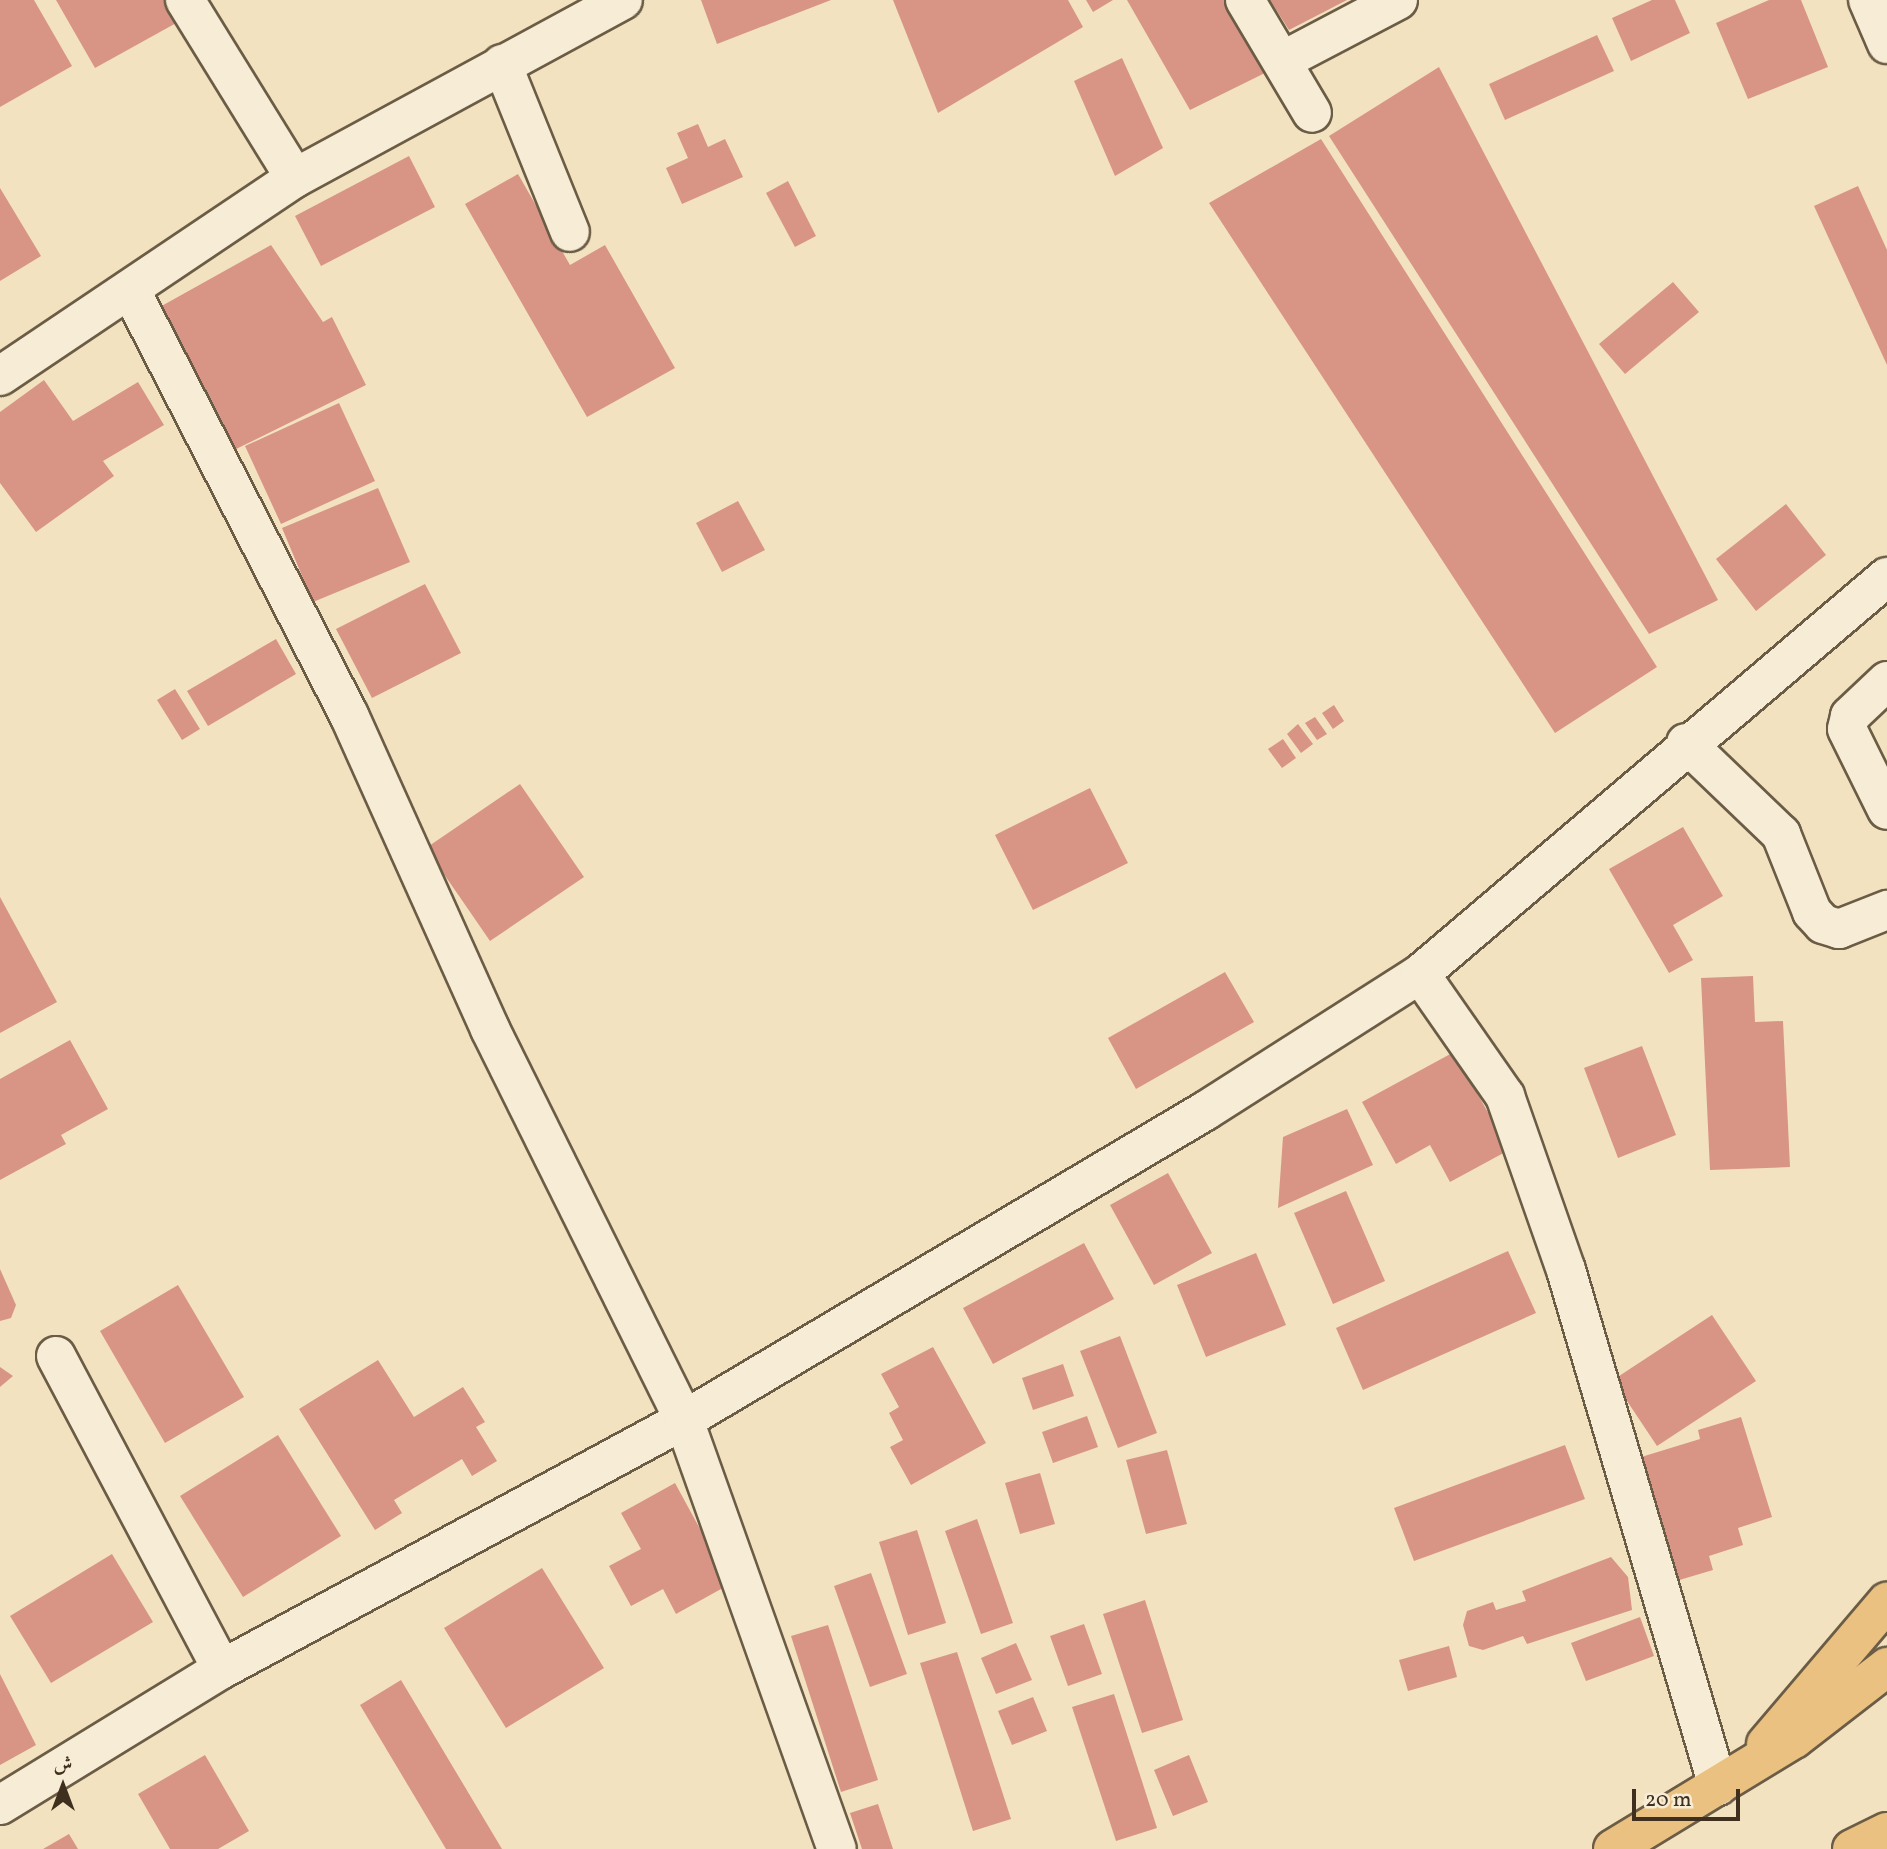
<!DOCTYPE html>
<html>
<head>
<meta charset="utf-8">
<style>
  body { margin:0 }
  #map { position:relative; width:1887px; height:1849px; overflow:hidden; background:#f3e2bf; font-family:Vollkorn,Amiri,serif }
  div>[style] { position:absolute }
  .building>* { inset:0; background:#d89585 }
  .roads { filter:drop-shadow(2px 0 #6b5c46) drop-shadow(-2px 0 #6b5c46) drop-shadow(0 2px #6b5c46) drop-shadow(0 -2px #6b5c46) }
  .minor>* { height:38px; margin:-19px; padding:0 19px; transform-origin:19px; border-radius:19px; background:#f7ecd5 }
  .highway>* { height:38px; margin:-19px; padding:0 19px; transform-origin:19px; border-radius:19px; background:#eac180 }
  span { translate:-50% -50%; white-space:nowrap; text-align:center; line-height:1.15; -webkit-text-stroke:5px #f7ecd5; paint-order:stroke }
  .north { position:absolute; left:28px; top:1751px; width:70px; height:70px; -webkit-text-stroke:5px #f7ecd5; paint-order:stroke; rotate:0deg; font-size:19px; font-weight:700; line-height:28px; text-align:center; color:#3e2f1e }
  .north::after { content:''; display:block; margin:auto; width:24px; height:32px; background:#3e2f1e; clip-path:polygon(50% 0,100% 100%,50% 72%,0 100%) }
  .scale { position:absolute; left:1632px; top:1789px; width:108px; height:32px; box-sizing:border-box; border:4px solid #3e2f1e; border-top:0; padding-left:9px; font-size:21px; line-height:24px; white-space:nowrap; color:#3e2f1e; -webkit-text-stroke:5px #f7ecd5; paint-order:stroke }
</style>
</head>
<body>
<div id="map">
  <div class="building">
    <i style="clip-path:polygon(0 0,34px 0,72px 66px,0 107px)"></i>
    <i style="clip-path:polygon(56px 0,166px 0,178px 22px,95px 68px)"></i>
    <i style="clip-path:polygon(701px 0,831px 0,717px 44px)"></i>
    <i style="clip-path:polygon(893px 0,1068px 0,1083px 27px,938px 113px)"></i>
    <i style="clip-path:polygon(1086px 0,1113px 0,1093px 12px)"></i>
    <i style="clip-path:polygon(1127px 0,1227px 0,1271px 70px,1190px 110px)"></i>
    <i style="clip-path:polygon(1270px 0,1347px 0,1289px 30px)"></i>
    <i style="clip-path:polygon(1652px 0,1675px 0,1690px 33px,1631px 61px,1612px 18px)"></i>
    <i style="clip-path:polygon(1769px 0,1801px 0,1828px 67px,1748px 99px,1716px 23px)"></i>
    <i style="clip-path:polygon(1597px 35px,1614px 71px,1505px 120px,1489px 84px)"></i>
    <i style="clip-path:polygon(1122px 58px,1163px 148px,1115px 176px,1074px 81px)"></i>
    <i style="clip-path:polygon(1439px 67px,1718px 600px,1649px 634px,1329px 136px)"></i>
    <i style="clip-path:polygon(698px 124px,708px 147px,725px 139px,743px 177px,682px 204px,666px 168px,688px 158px,677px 133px)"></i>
    <i style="clip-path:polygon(1321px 139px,1657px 667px,1555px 733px,1209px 203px)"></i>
    <i style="clip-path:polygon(409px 156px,435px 207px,321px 266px,295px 216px)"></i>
    <i style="clip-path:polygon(518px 174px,570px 265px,605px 245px,675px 368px,587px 417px,465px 204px)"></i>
    <i style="clip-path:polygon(788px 181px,816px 236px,795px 247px,766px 193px)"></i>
    <i style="clip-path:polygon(1858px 186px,1887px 250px,1887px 365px,1814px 206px)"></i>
    <i style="clip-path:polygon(0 188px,41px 256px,0 281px)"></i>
    <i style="clip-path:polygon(271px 245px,323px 322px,332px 317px,366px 385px,230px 452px,158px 308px)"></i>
    <i style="clip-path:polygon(1673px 282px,1699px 312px,1625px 374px,1599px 344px)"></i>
    <i style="clip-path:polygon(44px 380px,73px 421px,138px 382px,164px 425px,103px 461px,114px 476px,36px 532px,0 483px,0 412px)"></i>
    <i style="clip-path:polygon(339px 403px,375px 481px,281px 524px,245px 446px)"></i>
    <i style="clip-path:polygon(378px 488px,410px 562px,313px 602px,282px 528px)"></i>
    <i style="clip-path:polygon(738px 501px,765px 550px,722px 572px,696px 523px)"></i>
    <i style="clip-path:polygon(1786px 504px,1826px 555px,1756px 611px,1716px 559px)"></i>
    <i style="clip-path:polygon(425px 584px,461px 653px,372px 698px,336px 629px)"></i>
    <i style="clip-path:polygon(276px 639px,296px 674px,208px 726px,187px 691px)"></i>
    <i style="clip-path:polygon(175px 689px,200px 729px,182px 740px,157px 700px)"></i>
    <i style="clip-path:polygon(1334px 705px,1344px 721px,1333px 729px,1322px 713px)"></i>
    <i style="clip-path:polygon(1315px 717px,1327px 734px,1317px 740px,1305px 723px)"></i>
    <i style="clip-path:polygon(1298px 724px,1313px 744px,1301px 753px,1287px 734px)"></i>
    <i style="clip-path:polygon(1283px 739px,1296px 758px,1282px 768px,1268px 749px)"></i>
    <i style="clip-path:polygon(520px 784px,584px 877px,490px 941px,426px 848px)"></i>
    <i style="clip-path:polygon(1090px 788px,1128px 863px,1033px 910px,995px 835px)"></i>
    <i style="clip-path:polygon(1683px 827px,1723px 896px,1673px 925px,1693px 960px,1669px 973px,1609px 869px)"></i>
    <i style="clip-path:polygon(0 897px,57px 1002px,0 1033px)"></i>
    <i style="clip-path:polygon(1225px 972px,1254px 1022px,1136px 1089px,1108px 1038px)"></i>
    <i style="clip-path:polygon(1753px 976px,1755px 1022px,1783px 1021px,1790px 1167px,1710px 1170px,1701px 978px)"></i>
    <i style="clip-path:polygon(70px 1040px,108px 1109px,61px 1135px,66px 1144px,0 1180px,0 1079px)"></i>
    <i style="clip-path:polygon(1642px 1046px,1676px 1135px,1618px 1158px,1584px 1068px)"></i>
    <i style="clip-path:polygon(1454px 1052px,1509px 1150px,1450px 1182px,1430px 1145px,1396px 1164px,1362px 1102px)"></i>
    <i style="clip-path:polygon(1347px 1109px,1373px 1165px,1278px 1208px,1283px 1137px)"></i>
    <i style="clip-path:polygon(1168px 1173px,1212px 1253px,1154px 1285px,1110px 1205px)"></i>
    <i style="clip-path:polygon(1346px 1191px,1385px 1281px,1333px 1304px,1294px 1213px)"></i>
    <i style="clip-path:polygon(1084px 1243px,1114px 1299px,993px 1364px,963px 1308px)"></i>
    <i style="clip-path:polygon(1508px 1251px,1536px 1313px,1363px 1390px,1336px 1328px)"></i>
    <i style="clip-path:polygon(1256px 1253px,1286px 1325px,1206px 1357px,1177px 1285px)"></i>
    <i style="clip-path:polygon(0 1269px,16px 1305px,11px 1318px,0 1321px)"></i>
    <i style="clip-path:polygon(178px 1285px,244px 1397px,165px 1443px,100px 1331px)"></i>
    <i style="clip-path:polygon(1712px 1315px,1756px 1381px,1657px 1446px,1613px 1380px)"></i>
    <i style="clip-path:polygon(1120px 1336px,1157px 1433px,1118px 1448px,1080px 1351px)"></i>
    <i style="clip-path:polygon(933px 1347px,986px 1443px,911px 1485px,890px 1447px,903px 1440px,889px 1413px,899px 1407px,881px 1374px)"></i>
    <i style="clip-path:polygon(378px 1360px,414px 1417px,463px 1387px,485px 1422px,476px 1427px,497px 1461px,472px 1476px,462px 1459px,394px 1500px,402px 1513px,375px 1530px,299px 1409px)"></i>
    <i style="clip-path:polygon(1063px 1364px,1074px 1396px,1033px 1410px,1022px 1378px)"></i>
    <i style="clip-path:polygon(0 1367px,13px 1376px,0 1387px)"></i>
    <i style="clip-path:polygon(1087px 1416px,1098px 1447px,1053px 1463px,1042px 1432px)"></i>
    <i style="clip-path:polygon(1741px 1417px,1772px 1517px,1738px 1528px,1743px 1545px,1709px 1556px,1713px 1570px,1676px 1581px,1638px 1458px,1700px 1439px,1698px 1430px)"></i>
    <i style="clip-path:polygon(278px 1435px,341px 1536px,243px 1597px,180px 1496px)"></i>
    <i style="clip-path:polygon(1565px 1445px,1585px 1499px,1414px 1561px,1394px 1508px)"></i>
    <i style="clip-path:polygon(1167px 1450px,1187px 1524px,1146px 1534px,1126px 1460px)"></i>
    <i style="clip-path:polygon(1040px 1473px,1055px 1524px,1020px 1534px,1005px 1483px)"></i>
    <i style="clip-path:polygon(675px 1483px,730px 1584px,676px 1614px,663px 1589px,631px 1606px,609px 1566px,641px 1549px,621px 1513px)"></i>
    <i style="clip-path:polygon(977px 1519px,1013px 1623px,981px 1634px,945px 1531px)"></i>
    <i style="clip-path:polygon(917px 1530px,946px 1623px,908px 1635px,879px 1542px)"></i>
    <i style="clip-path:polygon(112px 1554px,153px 1622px,51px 1683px,10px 1616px)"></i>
    <i style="clip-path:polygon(1611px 1557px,1628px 1577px,1632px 1610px,1527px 1644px,1523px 1636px,1483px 1650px,1469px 1646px,1463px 1625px,1467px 1611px,1493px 1602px,1496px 1610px,1526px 1601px,1522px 1591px)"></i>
    <i style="clip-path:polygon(542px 1568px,604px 1668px,506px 1728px,444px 1628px)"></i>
    <i style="clip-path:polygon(871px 1573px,907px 1674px,870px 1687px,834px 1586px)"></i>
    <i style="clip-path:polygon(1145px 1600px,1183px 1720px,1142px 1733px,1103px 1614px)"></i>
    <i style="clip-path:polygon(1640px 1617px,1654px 1656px,1586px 1681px,1571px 1643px)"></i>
    <i style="clip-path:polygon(1084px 1624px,1102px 1674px,1068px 1686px,1050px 1636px)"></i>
    <i style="clip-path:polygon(828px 1625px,878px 1780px,841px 1792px,791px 1636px)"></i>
    <i style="clip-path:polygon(1016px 1643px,1032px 1680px,996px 1694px,981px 1658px)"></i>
    <i style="clip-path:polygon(1449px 1646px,1457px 1677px,1408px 1691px,1399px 1660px)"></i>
    <i style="clip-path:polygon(957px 1652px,1011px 1819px,973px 1831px,920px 1663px)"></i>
    <i style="clip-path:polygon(0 1674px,36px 1745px,0 1765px)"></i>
    <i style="clip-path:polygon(401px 1680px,502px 1849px,446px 1849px,360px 1705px)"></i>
    <i style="clip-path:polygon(1114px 1694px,1157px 1828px,1116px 1841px,1072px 1707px)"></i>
    <i style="clip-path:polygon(1033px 1697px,1047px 1731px,1012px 1745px,998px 1711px)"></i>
    <i style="clip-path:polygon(205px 1755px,249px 1831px,218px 1849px,170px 1849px,138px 1794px)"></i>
    <i style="clip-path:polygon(1189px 1755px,1208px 1802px,1173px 1816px,1154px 1770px)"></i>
    <i style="clip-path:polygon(878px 1804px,893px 1849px,862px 1849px,850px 1813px)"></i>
    <i style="clip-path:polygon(69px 1834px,78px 1849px,43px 1849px)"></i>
  </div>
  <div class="roads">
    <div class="minor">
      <i style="left:185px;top:0;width:209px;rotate:58.3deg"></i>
      <i style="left:1245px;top:0;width:131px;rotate:59.3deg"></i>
      <i style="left:1868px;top:0;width:48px;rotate:66.6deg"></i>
      <i style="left:1282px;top:61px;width:131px;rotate:-27.7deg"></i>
      <i style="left:502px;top:64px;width:181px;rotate:68deg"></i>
      <i style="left:131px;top:291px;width:477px;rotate:62.8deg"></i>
      <i style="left:349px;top:715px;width:344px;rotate:65.8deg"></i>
      <i style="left:490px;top:1029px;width:436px;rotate:63.6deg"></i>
      <i style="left:684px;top:1420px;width:455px;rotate:70.4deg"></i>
      <i style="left:0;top:376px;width:355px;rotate:-33.9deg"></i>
      <i style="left:295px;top:178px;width:373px;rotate:-28.5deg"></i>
      <i style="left:1887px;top:681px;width:51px;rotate:136.6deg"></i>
      <i style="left:1850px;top:716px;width:13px;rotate:103deg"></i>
      <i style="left:1847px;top:729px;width:90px;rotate:63.7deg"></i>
      <i style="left:1686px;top:743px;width:132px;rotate:43.8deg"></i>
      <i style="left:1781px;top:834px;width:84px;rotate:68.3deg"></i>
      <i style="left:1812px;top:912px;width:16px;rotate:47deg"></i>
      <i style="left:1823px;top:924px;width:17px;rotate:17deg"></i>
      <i style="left:1839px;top:929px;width:52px;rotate:-21.6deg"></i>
      <i style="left:1420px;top:974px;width:149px;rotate:55.1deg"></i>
      <i style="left:1505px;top:1096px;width:184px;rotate:70.7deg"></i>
      <i style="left:1566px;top:1270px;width:538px;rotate:73.59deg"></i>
      <i style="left:56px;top:1356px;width:354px;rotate:62.1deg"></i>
      <i style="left:0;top:1805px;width:260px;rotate:-31.5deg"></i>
      <i style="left:222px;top:1669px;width:525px;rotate:-28.32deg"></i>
      <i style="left:684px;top:1420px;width:606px;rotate:-30.67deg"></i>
      <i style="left:1205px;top:1111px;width:255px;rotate:-32.5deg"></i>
      <i style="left:1420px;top:974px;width:613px;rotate:-40.37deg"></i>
    </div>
    <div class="highway">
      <i style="left:1766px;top:1744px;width:187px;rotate:-49.6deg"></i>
      <i style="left:1613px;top:1849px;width:212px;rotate:-31.3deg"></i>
      <i style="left:1794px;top:1739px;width:118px;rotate:-37.7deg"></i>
      <i style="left:1852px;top:1849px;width:39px;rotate:-26deg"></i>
    </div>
  </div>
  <div class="north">ش</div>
  <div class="scale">20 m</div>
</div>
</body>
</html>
